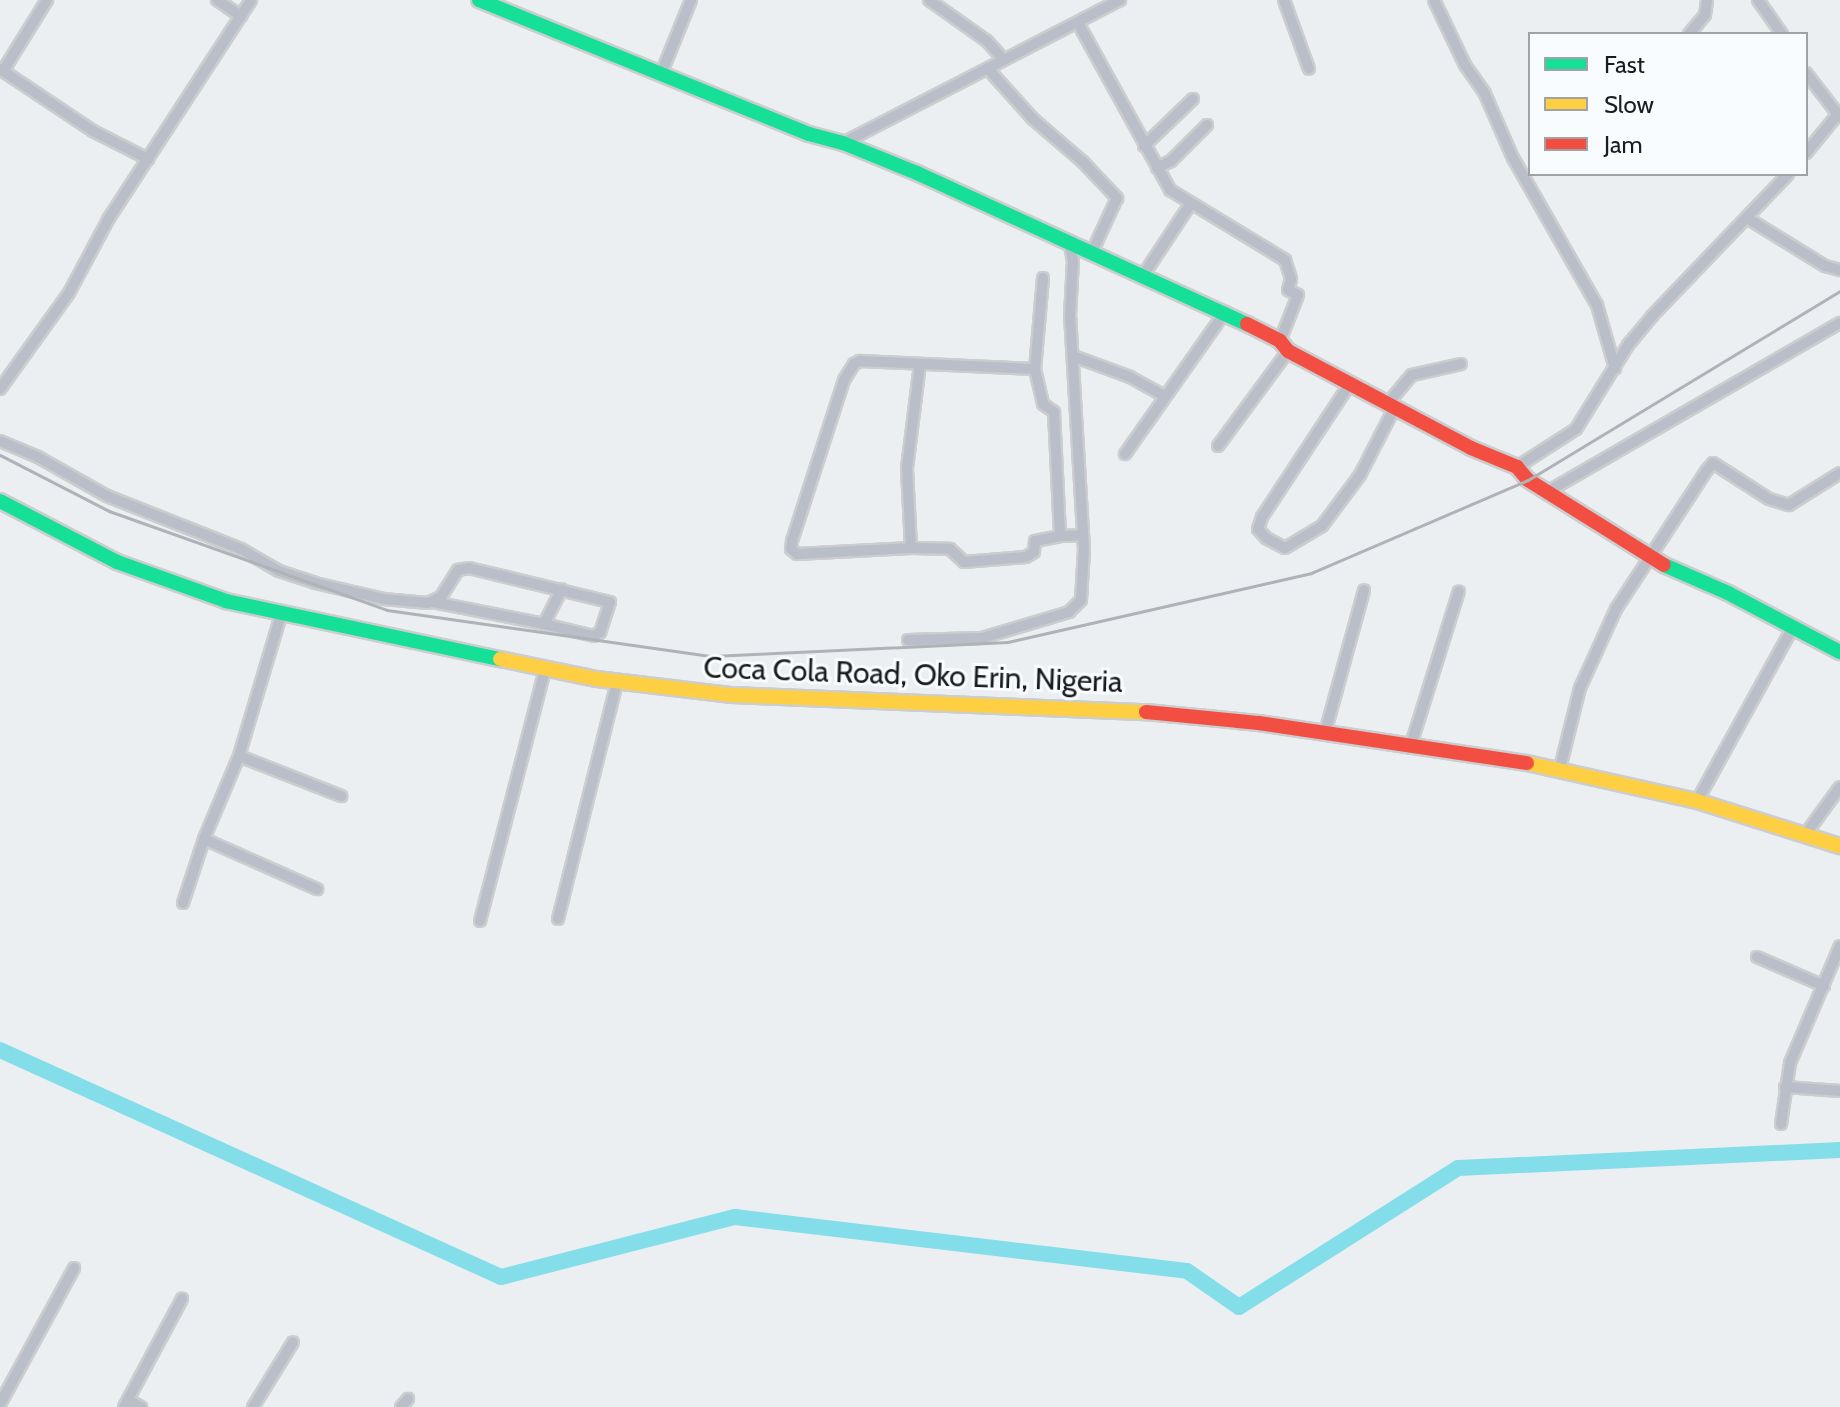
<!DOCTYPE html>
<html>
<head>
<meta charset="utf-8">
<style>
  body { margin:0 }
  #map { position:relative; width:1840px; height:1407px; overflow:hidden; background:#eceff2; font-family:Cabin,sans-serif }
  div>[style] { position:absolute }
  .river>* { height:16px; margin:-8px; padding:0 8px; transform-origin:8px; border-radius:8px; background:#84deea }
  .roads { filter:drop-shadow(2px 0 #cbcdcf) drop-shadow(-2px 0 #cbcdcf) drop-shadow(0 2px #cbcdcf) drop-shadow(0 -2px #cbcdcf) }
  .street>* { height:10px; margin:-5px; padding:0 5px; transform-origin:5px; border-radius:5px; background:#b9bec8 }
  .fast>* { height:14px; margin:-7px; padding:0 7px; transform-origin:7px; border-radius:7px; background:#16e098 }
  .slow>* { height:14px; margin:-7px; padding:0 7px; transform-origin:7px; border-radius:7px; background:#ffcf43 }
  .jam>* { height:14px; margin:-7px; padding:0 7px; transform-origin:7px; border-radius:7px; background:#f24e42 }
  .rail>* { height:3px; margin:-1.5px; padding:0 1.5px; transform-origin:1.5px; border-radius:1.5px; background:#afb3b8 }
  span { translate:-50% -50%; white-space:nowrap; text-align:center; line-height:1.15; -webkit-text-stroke:6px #f9fcff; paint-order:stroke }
  .street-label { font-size:30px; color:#1a1b1d }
  .legend { position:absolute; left:1528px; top:32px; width:280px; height:144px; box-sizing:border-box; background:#f9fcff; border:2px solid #a0a2a5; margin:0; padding:10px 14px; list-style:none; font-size:24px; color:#1a1b1d }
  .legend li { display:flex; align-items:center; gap:16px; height:40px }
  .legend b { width:40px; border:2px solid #a0a2a5 }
</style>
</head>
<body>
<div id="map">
  <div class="river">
    <i style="left:0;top:1050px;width:550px;rotate:24.37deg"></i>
    <i style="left:501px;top:1277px;width:242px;rotate:-14.4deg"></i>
    <i style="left:735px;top:1217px;width:455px;rotate:6.8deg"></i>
    <i style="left:1187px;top:1271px;width:63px;rotate:34.7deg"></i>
    <i style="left:1239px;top:1307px;width:259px;rotate:-32.4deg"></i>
    <i style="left:1458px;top:1168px;width:382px;rotate:-2.7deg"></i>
  </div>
  <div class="roads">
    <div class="street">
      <i style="left:217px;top:0;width:29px;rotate:34deg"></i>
      <i style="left:929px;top:0;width:71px;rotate:35.3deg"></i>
      <i style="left:987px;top:41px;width:25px;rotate:48deg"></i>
      <i style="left:1284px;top:0;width:73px;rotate:70.1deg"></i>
      <i style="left:1434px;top:0;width:72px;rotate:64.5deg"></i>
      <i style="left:1465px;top:65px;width:35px;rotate:55deg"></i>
      <i style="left:1485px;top:94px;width:70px;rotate:66.4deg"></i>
      <i style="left:1513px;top:158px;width:169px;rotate:60.3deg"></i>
      <i style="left:1597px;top:305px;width:66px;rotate:74.1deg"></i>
      <i style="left:1758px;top:0;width:42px;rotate:54.8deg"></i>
      <i style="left:1078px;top:23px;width:191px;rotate:61.1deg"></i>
      <i style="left:1170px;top:190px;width:135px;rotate:31.3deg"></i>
      <i style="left:1285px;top:260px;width:20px;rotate:72deg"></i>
      <i style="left:1291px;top:279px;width:11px;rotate:105deg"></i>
      <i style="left:1288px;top:290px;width:11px;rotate:27deg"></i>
      <i style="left:1298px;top:295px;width:49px;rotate:111.4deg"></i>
      <i style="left:1689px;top:34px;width:25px;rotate:-50deg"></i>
      <i style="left:1705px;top:15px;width:15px;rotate:-82deg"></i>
      <i style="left:0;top:69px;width:112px;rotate:33.7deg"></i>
      <i style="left:93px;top:131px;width:62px;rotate:27deg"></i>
      <i style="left:989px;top:70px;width:66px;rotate:48.1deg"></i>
      <i style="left:1033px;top:119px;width:66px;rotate:40.7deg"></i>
      <i style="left:1083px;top:162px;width:50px;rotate:46.6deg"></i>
      <i style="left:1117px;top:198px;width:57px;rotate:114.8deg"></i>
      <i style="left:3px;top:71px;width:84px;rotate:-58.2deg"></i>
      <i style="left:1806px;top:73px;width:56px;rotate:52.3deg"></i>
      <i style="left:661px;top:74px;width:80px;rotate:-67.9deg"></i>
      <i style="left:843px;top:143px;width:312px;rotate:-27.3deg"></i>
      <i style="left:1144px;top:146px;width:68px;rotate:-43.8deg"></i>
      <i style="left:1806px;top:153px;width:50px;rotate:-50.6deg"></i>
      <i style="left:1157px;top:168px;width:16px;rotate:-27deg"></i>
      <i style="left:1171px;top:161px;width:51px;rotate:-45deg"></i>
      <i style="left:1747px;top:218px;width:92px;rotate:31.6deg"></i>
      <i style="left:1825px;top:266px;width:16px;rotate:15deg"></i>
      <i style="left:1144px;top:274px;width:85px;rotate:-56.5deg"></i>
      <i style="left:1043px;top:278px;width:91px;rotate:95deg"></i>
      <i style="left:1035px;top:369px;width:36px;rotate:77deg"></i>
      <i style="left:1043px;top:404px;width:14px;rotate:36deg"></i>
      <i style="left:1054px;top:412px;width:124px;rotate:87.2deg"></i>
      <i style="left:1060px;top:536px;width:23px;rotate:-2deg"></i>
      <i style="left:1073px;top:356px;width:61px;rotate:20.2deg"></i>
      <i style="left:1130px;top:377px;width:39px;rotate:29deg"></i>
      <i style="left:920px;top:364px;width:106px;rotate:97.1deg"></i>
      <i style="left:907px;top:469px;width:79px;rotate:87.1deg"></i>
      <i style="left:911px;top:548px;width:114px;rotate:177deg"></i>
      <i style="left:797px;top:554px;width:8px;rotate:-140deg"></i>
      <i style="left:791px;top:549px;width:8px;rotate:-83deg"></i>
      <i style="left:792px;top:541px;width:169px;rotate:-72.1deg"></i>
      <i style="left:844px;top:380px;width:19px;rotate:-58deg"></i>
      <i style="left:854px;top:364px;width:7px;rotate:-27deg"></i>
      <i style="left:860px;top:361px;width:175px;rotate:2.6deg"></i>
      <i style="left:1351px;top:382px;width:162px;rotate:123.4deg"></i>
      <i style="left:1262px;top:517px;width:13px;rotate:108deg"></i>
      <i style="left:1258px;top:529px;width:12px;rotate:48deg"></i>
      <i style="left:1266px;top:538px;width:21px;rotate:28deg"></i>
      <i style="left:1285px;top:548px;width:43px;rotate:-30.7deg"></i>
      <i style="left:1322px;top:526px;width:64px;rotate:-53.3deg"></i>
      <i style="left:1360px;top:475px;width:76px;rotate:-62.8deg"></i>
      <i style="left:0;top:389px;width:118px;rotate:-54.3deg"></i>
      <i style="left:69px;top:293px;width:85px;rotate:-61.9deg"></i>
      <i style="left:109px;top:218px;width:260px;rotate:-56.9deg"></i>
      <i style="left:1389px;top:402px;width:35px;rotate:-50deg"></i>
      <i style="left:1412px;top:375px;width:50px;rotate:-12.7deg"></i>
      <i style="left:0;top:441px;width:41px;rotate:22.8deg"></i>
      <i style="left:38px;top:457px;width:79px;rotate:29.5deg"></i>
      <i style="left:107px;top:496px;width:144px;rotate:21.6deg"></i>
      <i style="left:241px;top:549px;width:44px;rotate:30.1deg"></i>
      <i style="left:279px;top:571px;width:38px;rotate:18deg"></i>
      <i style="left:315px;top:583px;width:70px;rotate:13.2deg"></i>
      <i style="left:383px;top:599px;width:45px;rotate:5.1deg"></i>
      <i style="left:428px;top:603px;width:14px;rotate:-25deg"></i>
      <i style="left:441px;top:597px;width:32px;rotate:-58deg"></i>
      <i style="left:458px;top:570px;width:11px;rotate:-10deg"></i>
      <i style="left:469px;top:568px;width:145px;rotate:13.6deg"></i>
      <i style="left:610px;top:602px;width:32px;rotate:108deg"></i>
      <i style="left:600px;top:632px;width:7px;rotate:146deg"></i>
      <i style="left:594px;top:636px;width:51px;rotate:-166.5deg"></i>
      <i style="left:1218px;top:446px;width:118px;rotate:-53.6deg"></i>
      <i style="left:1125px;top:454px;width:174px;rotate:-54.8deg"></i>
      <i style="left:1517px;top:467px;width:70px;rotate:-32.8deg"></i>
      <i style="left:1576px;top:429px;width:99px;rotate:-58.2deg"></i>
      <i style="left:1628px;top:345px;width:38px;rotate:-50deg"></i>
      <i style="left:1652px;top:316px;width:197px;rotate:-46.2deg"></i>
      <i style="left:1547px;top:492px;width:338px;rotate:-30deg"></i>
      <i style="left:911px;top:548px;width:39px;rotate:1deg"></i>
      <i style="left:950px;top:549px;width:19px;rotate:43deg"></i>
      <i style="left:964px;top:562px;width:12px;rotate:-5deg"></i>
      <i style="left:976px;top:561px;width:50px;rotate:-4.6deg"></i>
      <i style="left:1026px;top:557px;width:9px;rotate:-32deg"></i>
      <i style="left:1034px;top:552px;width:11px;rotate:-85deg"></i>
      <i style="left:1035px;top:541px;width:25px;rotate:-11deg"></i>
      <i style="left:433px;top:602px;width:113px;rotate:11.2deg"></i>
      <i style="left:544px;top:624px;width:39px;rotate:-63deg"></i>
      <i style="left:281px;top:615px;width:147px;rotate:106.6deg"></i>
      <i style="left:239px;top:756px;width:90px;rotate:112.9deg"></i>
      <i style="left:204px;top:839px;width:124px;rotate:23.9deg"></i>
      <i style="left:908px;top:640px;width:74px;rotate:-1.5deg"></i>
      <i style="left:982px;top:638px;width:91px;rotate:-16.6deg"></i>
      <i style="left:1069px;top:612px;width:17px;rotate:-45deg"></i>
      <i style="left:1081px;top:600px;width:50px;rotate:-86.6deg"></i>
      <i style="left:1084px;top:550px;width:234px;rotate:-93.4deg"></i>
      <i style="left:1070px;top:316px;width:55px;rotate:-86.9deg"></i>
      <i style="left:1073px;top:261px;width:20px;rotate:-101deg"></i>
      <i style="left:1325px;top:733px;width:148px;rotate:-74.7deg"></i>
      <i style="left:1410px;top:748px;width:164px;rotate:-72.7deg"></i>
      <i style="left:239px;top:756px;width:110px;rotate:21.4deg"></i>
      <i style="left:1560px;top:768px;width:82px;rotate:-76deg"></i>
      <i style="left:1580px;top:688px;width:87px;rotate:-65.5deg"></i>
      <i style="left:1616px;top:609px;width:166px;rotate:-56.8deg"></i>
      <i style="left:1707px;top:470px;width:9px;rotate:-49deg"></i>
      <i style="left:1713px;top:463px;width:67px;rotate:32.7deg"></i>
      <i style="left:1769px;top:499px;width:21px;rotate:17deg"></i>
      <i style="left:1789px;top:505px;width:60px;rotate:-32.1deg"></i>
      <i style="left:1697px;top:801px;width:196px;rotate:-61.1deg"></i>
      <i style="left:1805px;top:835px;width:59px;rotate:-53.9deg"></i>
      <i style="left:183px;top:903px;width:67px;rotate:-71.8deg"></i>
      <i style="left:558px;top:919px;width:244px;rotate:-76deg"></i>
      <i style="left:480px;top:921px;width:260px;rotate:-75.5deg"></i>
      <i style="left:1757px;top:957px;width:73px;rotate:23.4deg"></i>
      <i style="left:1785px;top:1087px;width:55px;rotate:4.2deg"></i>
      <i style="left:1781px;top:1124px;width:62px;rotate:-81.6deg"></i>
      <i style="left:1790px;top:1063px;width:127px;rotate:-66.9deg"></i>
      <i style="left:128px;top:1400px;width:15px;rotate:28deg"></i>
      <i style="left:0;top:1404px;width:155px;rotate:-61.4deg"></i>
      <i style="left:124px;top:1407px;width:123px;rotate:-61.8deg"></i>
      <i style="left:253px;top:1407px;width:76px;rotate:-58.4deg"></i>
      <i style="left:401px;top:1407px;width:11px;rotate:-49deg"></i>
    </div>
    <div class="fast">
      <i style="left:479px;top:0;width:356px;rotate:22.1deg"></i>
      <i style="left:809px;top:134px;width:35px;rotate:15deg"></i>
      <i style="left:843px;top:143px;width:80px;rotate:22.1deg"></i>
      <i style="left:917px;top:173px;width:363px;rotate:24.6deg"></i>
      <i style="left:0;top:501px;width:132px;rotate:27.5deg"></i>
      <i style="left:117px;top:562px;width:116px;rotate:19.7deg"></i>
      <i style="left:226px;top:601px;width:280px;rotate:12deg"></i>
      <i style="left:1664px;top:565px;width:70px;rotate:23.6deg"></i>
      <i style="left:1728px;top:593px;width:127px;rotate:27.8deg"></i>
    </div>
    <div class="slow">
      <i style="left:500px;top:659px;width:99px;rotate:11.7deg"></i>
      <i style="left:597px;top:679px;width:136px;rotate:6.8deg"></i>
      <i style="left:732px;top:695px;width:414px;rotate:2.4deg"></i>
      <i style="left:1527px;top:763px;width:174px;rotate:12.6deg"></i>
      <i style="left:1697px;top:801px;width:150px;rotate:17.5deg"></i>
    </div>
    <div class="jam">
      <i style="left:1247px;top:324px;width:37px;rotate:27deg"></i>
      <i style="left:1280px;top:341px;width:13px;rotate:51deg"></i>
      <i style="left:1288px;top:351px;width:207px;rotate:27.9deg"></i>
      <i style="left:1471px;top:448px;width:50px;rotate:22.4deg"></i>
      <i style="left:1517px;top:467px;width:17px;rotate:50deg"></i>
      <i style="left:1528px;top:480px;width:160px;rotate:32deg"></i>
      <i style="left:1146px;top:712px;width:114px;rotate:5.6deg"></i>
      <i style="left:1259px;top:723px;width:271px;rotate:8.5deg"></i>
    </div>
  </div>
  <div class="rail">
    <i style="left:0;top:455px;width:123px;rotate:27.2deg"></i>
    <i style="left:109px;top:511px;width:295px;rotate:19.6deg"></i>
    <i style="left:387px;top:610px;width:328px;rotate:8.1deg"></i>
    <i style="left:712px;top:656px;width:296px;rotate:-2.7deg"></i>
    <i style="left:1008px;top:642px;width:311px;rotate:-12.8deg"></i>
    <i style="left:1311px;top:573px;width:236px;rotate:-23.2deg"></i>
    <i style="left:1528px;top:480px;width:365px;rotate:-31.2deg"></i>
  </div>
  <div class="street-label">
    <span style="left:913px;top:675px;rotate:2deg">Coca Cola Road, Oko Erin, Nigeria</span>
  </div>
  <ul class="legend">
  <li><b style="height:10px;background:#16e098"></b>Fast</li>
  <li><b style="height:10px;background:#ffcf43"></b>Slow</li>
  <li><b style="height:10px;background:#f24e42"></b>Jam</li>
  </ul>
</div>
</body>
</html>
